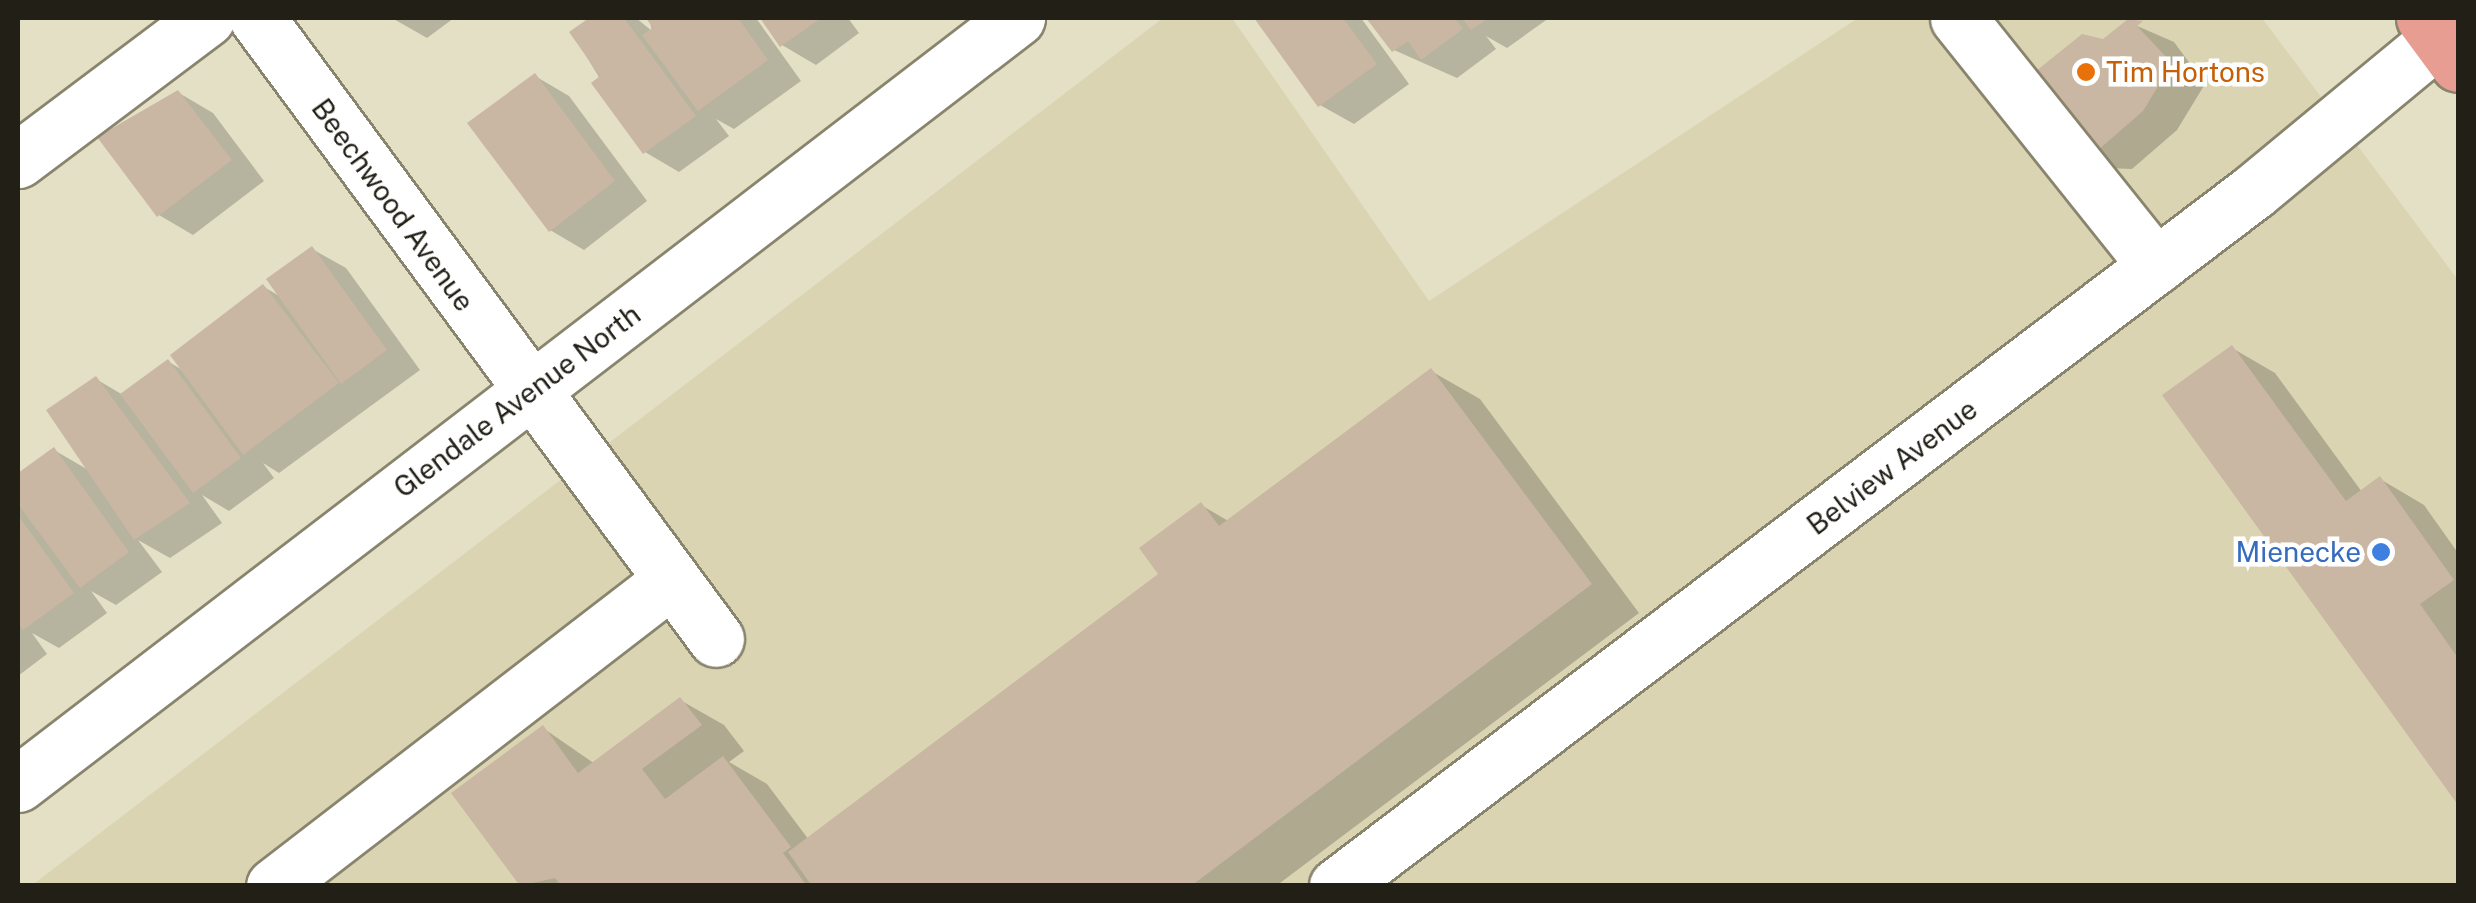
<!DOCTYPE html>
<html>
<head>
<meta charset="utf-8">
<style>
  body { margin:0 }
  #map { position:relative; width:2476px; height:903px; overflow:hidden; background:#e4e0c6; font-family:"Public Sans",sans-serif }
  div>[style] { position:absolute }
  .built>* { inset:0; background:#dad4b3 }
  .shadow>* { inset:0; background:#0003 }
  .building>* { inset:0; background:#c9b7a3 }
  .roads { filter:drop-shadow(2px 0 #89846d) drop-shadow(-2px 0 #89846d) drop-shadow(0 2px #89846d) drop-shadow(0 -2px #89846d) }
  .minor>* { height:55px; margin:-27.5px; padding:0 27.5px; transform-origin:27.5px; border-radius:27.5px; background:#fff }
  .major>* { height:55px; margin:-27.5px; padding:0 27.5px; transform-origin:27.5px; border-radius:27.5px; background:#e79d91 }
  .dots>* { width:28px; height:28px; translate:-50% -50%; box-sizing:border-box; border:5px solid #fff; border-radius:50% }
  span { translate:-50% -50%; white-space:nowrap; text-align:center; line-height:1.15; -webkit-text-stroke:9px #fff; paint-order:stroke }
  .food-label { font-size:28px; color:#c56008 }
  .left { translate:0 -50%; text-align:left }
  .street-label { font-size:28px; color:#211f16 }
  .shop-label { font-size:28px; color:#366cbe }
  .right { translate:-100% -50%; text-align:right }
  .frame { position:absolute; inset:0; border:20px solid #211f16; pointer-events:none }
</style>
</head>
<body>
<div id="map">
  <div class="built">
    <i style="clip-path:polygon(1163px 18px,1232px 18px,1429px 301px,1858px 18px,2262px 18px,2458px 280px,2458px 885px,31px 886px)"></i>
  </div>
  <div class="shadow">
    <i style="clip-path:polygon(392px 18px,454px 18px,427px 38px)"></i>
    <i style="clip-path:polygon(593px 18px,636px 18px,652px 31px,649px 18px,756px 18px,801px 81px,734px 129px,716px 119px,729px 136px,679px 172px,645px 152px,572px 33px)"></i>
    <i style="clip-path:polygon(763px 18px,848px 18px,859px 33px,816px 65px,782px 45px)"></i>
    <i style="clip-path:polygon(1257px 18px,1361px 18px,1409px 84px,1354px 124px,1320px 105px)"></i>
    <i style="clip-path:polygon(1370px 18px,1549px 18px,1507px 48px,1486px 36px,1496px 49px,1457px 78px,1394px 50px)"></i>
    <i style="clip-path:polygon(2128px 22px,2174px 42px,2205px 84px,2177px 130px,2132px 169px,2107px 168px,2072px 148px)"></i>
    <i style="clip-path:polygon(535px 76px,569px 96px,647px 201px,584px 250px,550px 230px)"></i>
    <i style="clip-path:polygon(179px 93px,213px 113px,264px 181px,193px 235px,159px 215px,100px 138px)"></i>
    <i style="clip-path:polygon(312px 249px,346px 268px,420px 370px,279px 473px,263px 463px,274px 478px,229px 511px,202px 495px,222px 523px,170px 558px,138px 540px,162px 572px,116px 605px,91px 591px,107px 613px,59px 648px,32px 633px,47px 654px,18px 676px,18px 477px,54px 450px,90px 471px,96px 379px,123px 395px,169px 362px,184px 371px,264px 287px,281px 297px)"></i>
    <i style="clip-path:polygon(2232px 348px,2275px 373px,2362px 492px,2380px 479px,2424px 505px,2458px 553px,2458px 801px,2166px 395px)"></i>
    <i style="clip-path:polygon(1431px 371px,1480px 399px,1639px 613px,1276px 886px,523px 886px,454px 793px,543px 728px,595px 764px,680px 700px,724px 725px,744px 751px,729px 762px,767px 784px,809px 840px,1162px 575px,1201px 505px,1230px 522px)"></i>
  </div>
  <div class="building">
    <i style="clip-path:polygon(589px 18px,624px 18px,696px 116px,643px 154px,591px 83px,600px 76px,569px 32px)"></i>
    <i style="clip-path:polygon(646px 18px,738px 18px,768px 60px,698px 111px,642px 35px,653px 28px)"></i>
    <i style="clip-path:polygon(760px 18px,821px 18px,780px 47px)"></i>
    <i style="clip-path:polygon(1254px 18px,1343px 18px,1377px 64px,1318px 107px)"></i>
    <i style="clip-path:polygon(1366px 18px,1455px 18px,1463px 29px,1421px 60px,1408px 41px,1392px 52px)"></i>
    <i style="clip-path:polygon(1462px 18px,1489px 18px,1471px 30px)"></i>
    <i style="clip-path:polygon(2128px 19px,2143px 21px,2137px 26px,2172px 63px,2143px 111px,2097px 151px,2031px 75px,2082px 34px,2103px 39px)"></i>
    <i style="clip-path:polygon(535px 73px,615px 181px,549px 232px,467px 123px)"></i>
    <i style="clip-path:polygon(178px 90px,232px 160px,157px 217px,97px 137px)"></i>
    <i style="clip-path:polygon(312px 246px,387px 350px,341px 384px,266px 279px)"></i>
    <i style="clip-path:polygon(263px 284px,339px 383px,243px 455px,170px 355px)"></i>
    <i style="clip-path:polygon(2232px 345px,2346px 501px,2380px 476px,2454px 580px,2420px 604px,2458px 658px,2458px 805px,2162px 395px)"></i>
    <i style="clip-path:polygon(168px 359px,241px 458px,193px 493px,120px 394px)"></i>
    <i style="clip-path:polygon(1431px 368px,1592px 584px,1191px 886px,812px 886px,788px 852px,1158px 574px,1139px 548px,1201px 502px,1219px 526px)"></i>
    <i style="clip-path:polygon(96px 376px,190px 503px,134px 540px,46px 410px)"></i>
    <i style="clip-path:polygon(54px 447px,129px 552px,80px 588px,18px 504px,18px 473px)"></i>
    <i style="clip-path:polygon(18px 515px,74px 593px,23px 630px,18px 623px)"></i>
    <i style="clip-path:polygon(680px 697px,702px 725px,642px 769px,665px 799px,723px 756px,791px 847px,783px 853px,807px 886px,561px 886px,555px 878px,520px 886px,451px 793px,543px 725px,578px 773px)"></i>
  </div>
  <div class="roads">
    <div class="minor">
      <i style="left:257px;top:18px;width:772px;rotate:53.53deg"></i>
      <i style="left:1958px;top:18px;width:317px;rotate:51.4deg"></i>
      <i style="left:18px;top:160px;width:236px;rotate:-36.9deg"></i>
      <i style="left:18px;top:784px;width:1259px;rotate:-37.48deg"></i>
      <i style="left:274px;top:886px;width:501px;rotate:-37.62deg"></i>
      <i style="left:1337px;top:886px;width:1149px;rotate:-37.15deg"></i>
      <i style="left:2253px;top:192px;width:241px;rotate:-39.6deg"></i>
    </div>
    <div class="major">
      <i style="left:2424px;top:18px;width:57px;rotate:53.5deg"></i>
    </div>
  </div>
  <div class="dots">
    <i style="left:2086px;top:72px;background:#e8710a"></i>
    <i style="left:2381px;top:552px;background:#3f7fe0"></i>
  </div>
  <div class="food-label">
    <span class="left" style="left:2106px;top:72px">Tim Hortons</span>
  </div>
  <div class="street-label">
    <span style="left:393px;top:205px;rotate:54deg">Beechwood Avenue</span>
    <span style="left:517px;top:401px;rotate:-37deg">Glendale Avenue North</span>
    <span style="left:1892px;top:467px;rotate:-37deg">Belview Avenue</span>
  </div>
  <div class="shop-label">
    <span class="right" style="left:2361px;top:552px">Mienecke</span>
  </div>
  <div class="frame"></div>
</div>
</body>
</html>
